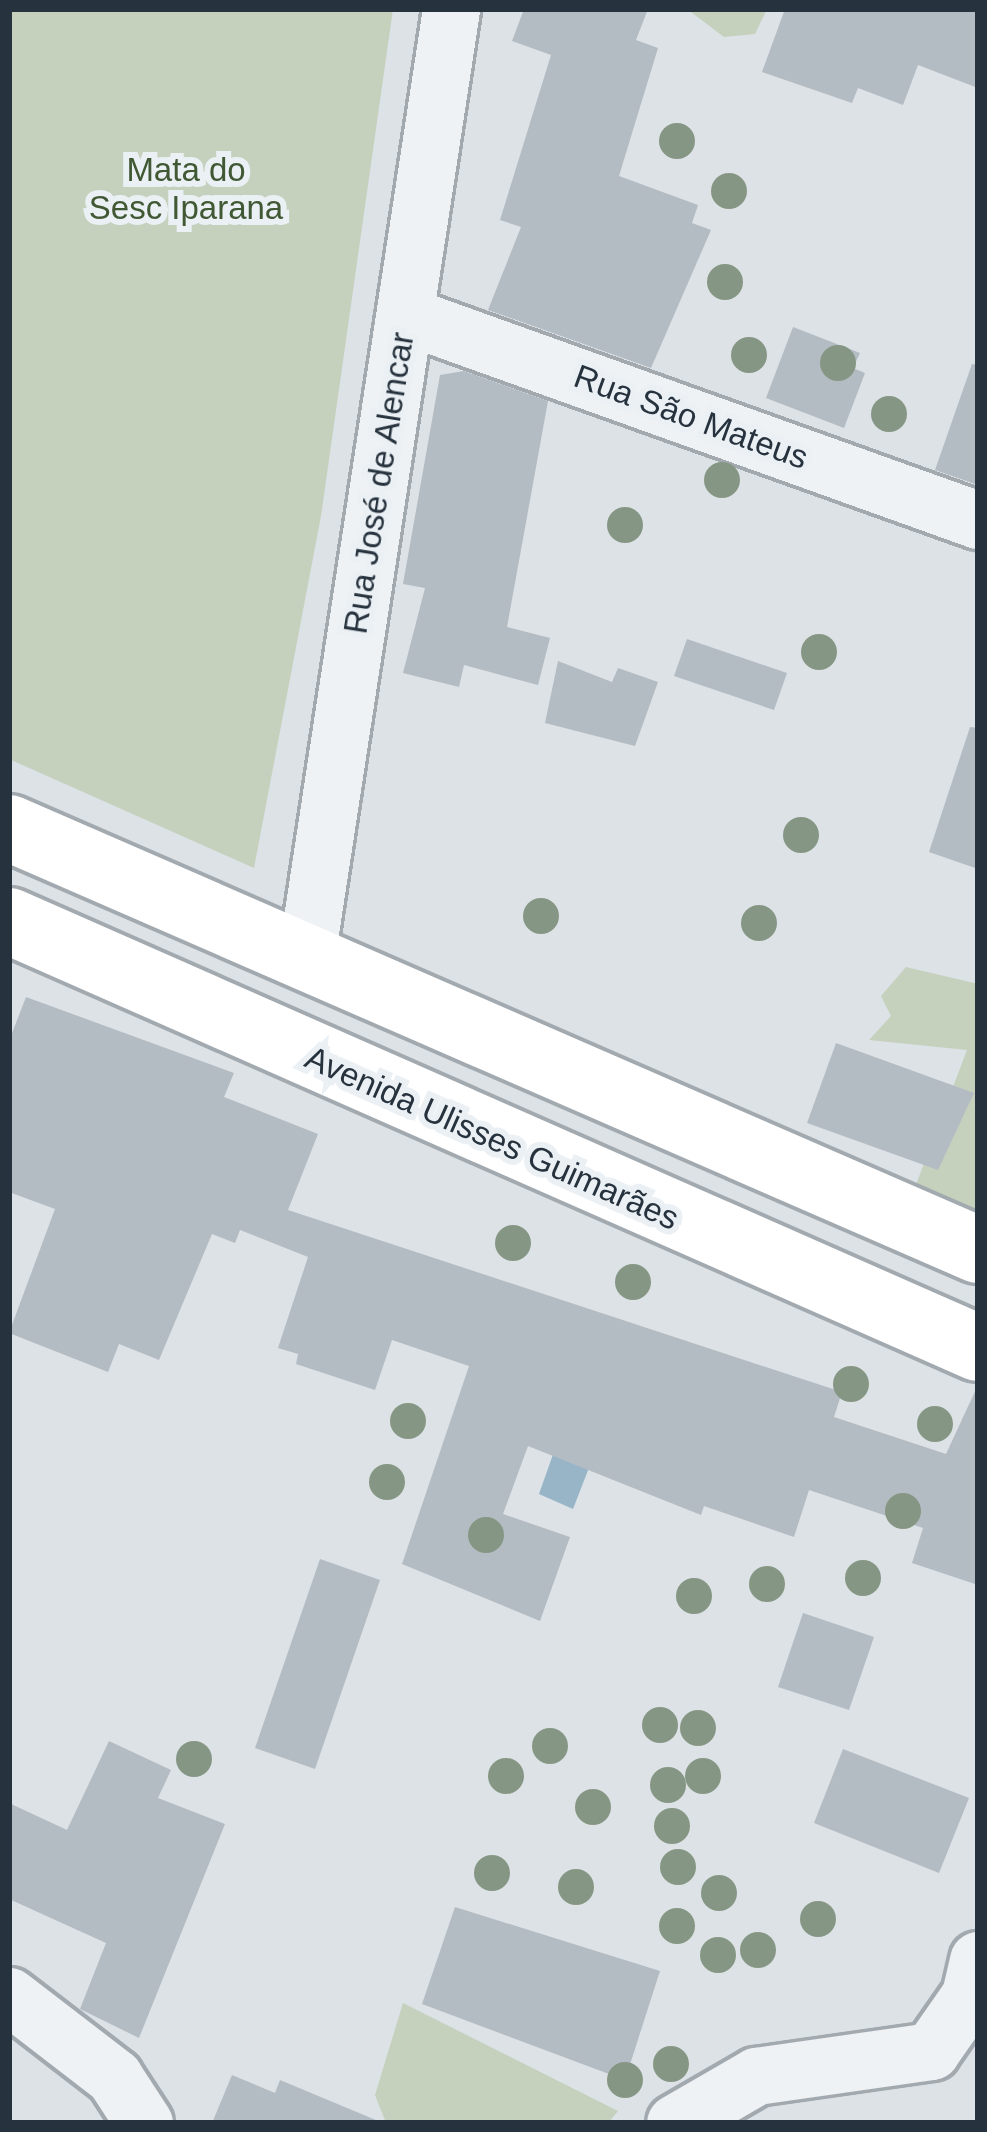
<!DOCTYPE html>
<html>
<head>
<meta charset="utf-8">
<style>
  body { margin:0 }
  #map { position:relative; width:987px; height:2132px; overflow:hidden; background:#dce2e6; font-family:Arial,sans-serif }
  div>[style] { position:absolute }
  .green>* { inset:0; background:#c5d0bd }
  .water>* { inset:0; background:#97b5c7 }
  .building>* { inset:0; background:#b4bcc3 }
  .roads { filter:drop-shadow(3px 0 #a2aab0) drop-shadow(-3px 0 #a2aab0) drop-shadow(0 3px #a2aab0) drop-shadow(0 -3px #a2aab0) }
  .minor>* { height:57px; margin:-28.5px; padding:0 28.5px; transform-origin:28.5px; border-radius:28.5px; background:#eff2f5 }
  .primary>* { height:66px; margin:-33px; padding:0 33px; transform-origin:33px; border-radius:33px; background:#fff }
  .trees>* { width:36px; height:36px; margin:-18px; border-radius:50%; background:#869684 }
  span { translate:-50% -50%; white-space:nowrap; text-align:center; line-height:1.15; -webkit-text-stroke:12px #ebf0f4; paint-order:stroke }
  .park-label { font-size:33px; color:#405833 }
  .street-label { font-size:33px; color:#26323d }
  .frame { position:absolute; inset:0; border:12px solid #26323d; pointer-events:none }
</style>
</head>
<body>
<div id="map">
  <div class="green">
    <i style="clip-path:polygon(9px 9px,393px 9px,321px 516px,254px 868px,9px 759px)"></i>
    <i style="clip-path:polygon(687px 9px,767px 9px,755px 34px,724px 37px)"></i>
    <i style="clip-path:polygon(906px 967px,978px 984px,978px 1238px,906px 1211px,967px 1050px,869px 1040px,891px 1016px,881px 996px)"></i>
    <i style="clip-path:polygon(403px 2003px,618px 2111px,608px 2123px,386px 2123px,375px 2095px)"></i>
  </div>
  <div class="water">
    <i style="clip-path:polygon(567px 1415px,604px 1429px,573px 1509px,539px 1494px)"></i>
  </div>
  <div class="building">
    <i style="clip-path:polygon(524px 9px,648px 9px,636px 40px,658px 48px,619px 176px,698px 205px,692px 223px,711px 230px,651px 368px,488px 310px,521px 227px,500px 220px,551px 55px,512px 41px)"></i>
    <i style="clip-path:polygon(785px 9px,978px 9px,978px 88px,918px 65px,903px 105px,858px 88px,852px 103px,762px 72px)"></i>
    <i style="clip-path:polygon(793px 327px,860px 353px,853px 368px,865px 373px,844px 428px,766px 398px)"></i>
    <i style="clip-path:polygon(972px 364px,978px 365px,978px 485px,935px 470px)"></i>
    <i style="clip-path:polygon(464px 371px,548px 401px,507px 627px,550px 638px,538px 685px,464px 665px,459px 687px,403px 673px,425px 588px,403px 584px,440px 375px)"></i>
    <i style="clip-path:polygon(687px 639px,787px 673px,774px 710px,674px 676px)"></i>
    <i style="clip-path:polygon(558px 661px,612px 682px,618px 668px,658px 682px,635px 746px,545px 723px)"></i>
    <i style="clip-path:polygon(970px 727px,978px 728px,978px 869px,929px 852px)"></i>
    <i style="clip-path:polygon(26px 997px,234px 1073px,224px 1097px,318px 1134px,288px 1210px,842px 1392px,834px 1417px,946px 1454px,978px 1385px,978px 1585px,912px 1563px,923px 1528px,809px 1490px,794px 1537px,704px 1506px,701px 1515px,528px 1446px,503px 1514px,570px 1537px,540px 1621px,402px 1564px,469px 1366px,392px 1340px,375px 1390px,296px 1364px,298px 1354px,278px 1348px,308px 1257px,240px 1230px,235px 1243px,212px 1234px,159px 1360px,119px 1344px,108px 1372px,9px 1333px,55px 1209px,9px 1192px,9px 1041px)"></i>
    <i style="clip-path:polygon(836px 1043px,974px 1093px,938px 1170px,807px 1123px)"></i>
    <i style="clip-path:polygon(320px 1559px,380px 1580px,315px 1769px,255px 1748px)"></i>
    <i style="clip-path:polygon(803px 1613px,874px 1637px,849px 1710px,778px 1687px)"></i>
    <i style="clip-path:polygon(109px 1741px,171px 1770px,158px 1798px,225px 1824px,139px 2038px,80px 2009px,106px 1943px,9px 1899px,9px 1803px,67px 1830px)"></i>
    <i style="clip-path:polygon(843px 1749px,969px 1798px,939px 1873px,814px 1823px)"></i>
    <i style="clip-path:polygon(455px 1907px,660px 1971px,625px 2080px,422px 2004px)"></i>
    <i style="clip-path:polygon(232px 2075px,275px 2093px,280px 2080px,383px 2123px,212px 2123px)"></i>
  </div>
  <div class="roads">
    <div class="minor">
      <i style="left:405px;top:315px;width:609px;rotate:19.69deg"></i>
      <i style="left:306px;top:958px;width:960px;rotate:-81.31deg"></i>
      <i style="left:9px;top:1996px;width:133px;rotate:37.6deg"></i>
      <i style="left:114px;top:2077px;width:55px;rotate:56.9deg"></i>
      <i style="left:675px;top:2123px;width:94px;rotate:-30.1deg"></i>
      <i style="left:756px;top:2076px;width:177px;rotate:-8.1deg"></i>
      <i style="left:931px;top:2051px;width:68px;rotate:-55.1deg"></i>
      <i style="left:970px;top:1995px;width:36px;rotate:-77deg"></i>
    </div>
    <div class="primary">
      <i style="left:9px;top:828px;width:1057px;rotate:23.53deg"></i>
      <i style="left:9px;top:921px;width:1059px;rotate:23.78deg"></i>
    </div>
  </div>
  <div class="trees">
    <i style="left:677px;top:141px"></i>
    <i style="left:729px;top:191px"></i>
    <i style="left:725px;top:282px"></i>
    <i style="left:749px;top:355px"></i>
    <i style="left:838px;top:363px"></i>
    <i style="left:889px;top:414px"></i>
    <i style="left:722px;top:480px"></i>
    <i style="left:625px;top:525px"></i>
    <i style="left:819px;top:652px"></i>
    <i style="left:801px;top:835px"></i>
    <i style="left:541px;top:916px"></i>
    <i style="left:759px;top:923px"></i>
    <i style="left:513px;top:1243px"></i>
    <i style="left:633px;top:1282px"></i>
    <i style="left:851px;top:1384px"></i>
    <i style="left:408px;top:1421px"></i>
    <i style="left:935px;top:1424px"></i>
    <i style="left:387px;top:1482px"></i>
    <i style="left:903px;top:1511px"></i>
    <i style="left:486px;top:1535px"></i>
    <i style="left:863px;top:1578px"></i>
    <i style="left:767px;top:1584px"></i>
    <i style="left:694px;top:1596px"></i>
    <i style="left:660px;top:1725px"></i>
    <i style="left:698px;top:1728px"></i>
    <i style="left:550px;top:1746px"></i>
    <i style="left:194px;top:1759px"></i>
    <i style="left:506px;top:1776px"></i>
    <i style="left:703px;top:1776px"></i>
    <i style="left:668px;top:1785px"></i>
    <i style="left:593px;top:1807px"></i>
    <i style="left:672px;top:1826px"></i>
    <i style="left:678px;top:1867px"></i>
    <i style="left:492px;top:1873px"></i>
    <i style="left:576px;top:1887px"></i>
    <i style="left:719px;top:1893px"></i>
    <i style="left:818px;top:1919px"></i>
    <i style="left:677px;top:1926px"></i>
    <i style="left:758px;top:1950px"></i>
    <i style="left:718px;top:1955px"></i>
    <i style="left:671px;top:2064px"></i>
    <i style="left:625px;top:2080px"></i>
  </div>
  <div class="park-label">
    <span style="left:186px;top:189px">Mata do<br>Sesc Iparana</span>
  </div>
  <div class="street-label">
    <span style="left:691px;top:417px;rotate:20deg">Rua São Mateus</span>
    <span style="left:379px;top:483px;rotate:-81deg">Rua José de Alencar</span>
    <span style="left:492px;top:1138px;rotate:24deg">Avenida Ulisses Guimarães</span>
  </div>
  <div class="frame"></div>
</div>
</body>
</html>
